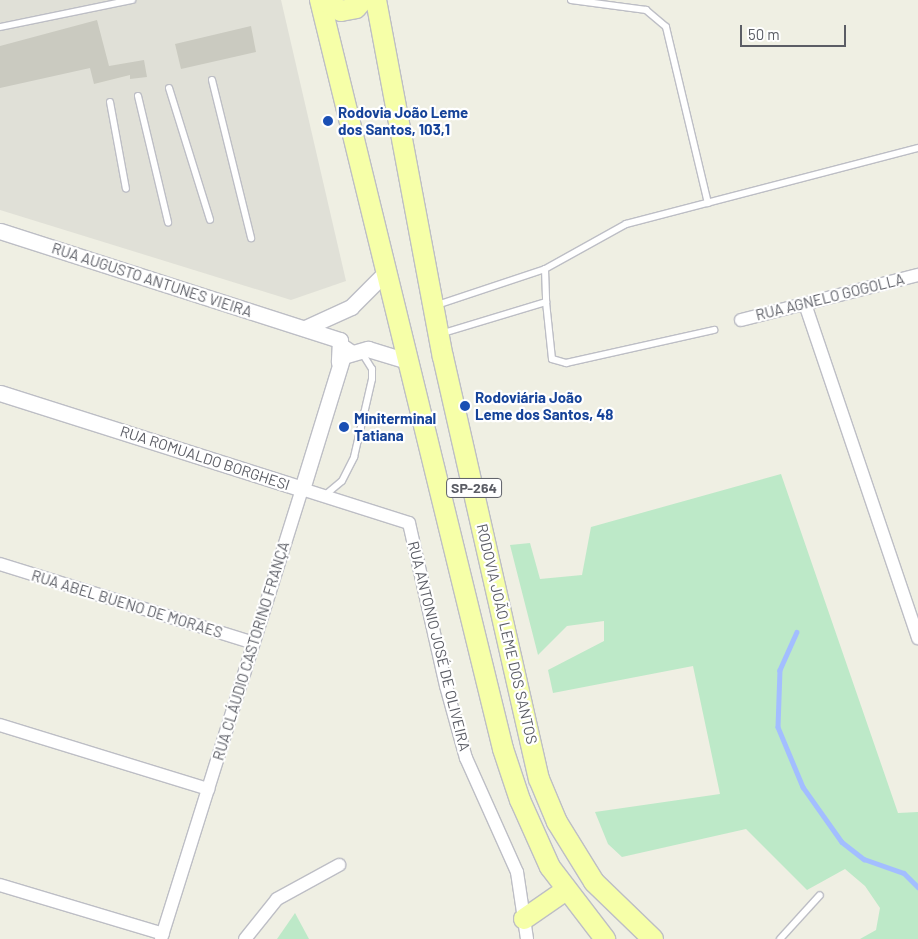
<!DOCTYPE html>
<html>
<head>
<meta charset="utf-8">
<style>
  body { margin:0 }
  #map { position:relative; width:918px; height:939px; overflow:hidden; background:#efefe3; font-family:Barlow,sans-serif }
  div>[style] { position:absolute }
  .industrial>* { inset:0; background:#e0e0d7 }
  .green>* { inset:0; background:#bde9c8 }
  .stream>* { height:4.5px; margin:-2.25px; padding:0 2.25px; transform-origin:2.25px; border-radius:2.25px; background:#a3beff }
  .building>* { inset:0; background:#cacac0 }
  .roads { filter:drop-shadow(1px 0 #bdbec5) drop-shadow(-1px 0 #bdbec5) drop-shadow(0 1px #bdbec5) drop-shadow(0 -1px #bdbec5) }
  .service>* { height:6px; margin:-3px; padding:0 3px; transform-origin:3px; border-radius:3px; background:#fff }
  .minor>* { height:12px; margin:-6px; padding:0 6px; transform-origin:6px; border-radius:6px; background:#fff }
  .tertiary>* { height:15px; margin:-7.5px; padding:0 7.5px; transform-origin:7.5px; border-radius:7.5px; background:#fff }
  .primary>* { height:20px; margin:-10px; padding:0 10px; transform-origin:10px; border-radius:10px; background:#f6ffa8 }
  .dots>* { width:14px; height:14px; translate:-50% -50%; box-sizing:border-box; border:2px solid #fff; border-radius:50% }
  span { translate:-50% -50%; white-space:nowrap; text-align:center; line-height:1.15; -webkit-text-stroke:4.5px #fff; paint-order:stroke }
  .shield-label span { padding:1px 4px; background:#fff; border:1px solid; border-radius:4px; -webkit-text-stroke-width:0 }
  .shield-label { font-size:14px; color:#5b5d65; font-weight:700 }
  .transit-label { font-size:15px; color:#164399; font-weight:700 }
  .left { translate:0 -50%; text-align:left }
  .street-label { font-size:15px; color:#5b5d65 }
  .scale { position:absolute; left:740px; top:25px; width:106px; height:22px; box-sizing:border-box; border:2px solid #5b5d65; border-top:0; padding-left:6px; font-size:15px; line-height:18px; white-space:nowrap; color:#5b5d65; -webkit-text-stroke:4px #fff; paint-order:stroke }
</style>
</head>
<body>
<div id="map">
  <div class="industrial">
    <i style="clip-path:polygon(0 0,281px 0,346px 281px,291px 300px,0 210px)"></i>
  </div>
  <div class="green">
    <i style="clip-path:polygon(781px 474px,898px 813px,918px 812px,918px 939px,860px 939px,876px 930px,880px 908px,865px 886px,845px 869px,807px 890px,746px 829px,622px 857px,608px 844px,595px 812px,720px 794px,693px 666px,553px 693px,548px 670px,604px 641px,604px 621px,567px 626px,538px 655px,510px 545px,530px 543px,540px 579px,582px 575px,591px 527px)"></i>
    <i style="clip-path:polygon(295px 913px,309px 939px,277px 939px)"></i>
  </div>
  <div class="stream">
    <i style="left:797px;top:632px;width:42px;rotate:114.1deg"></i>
    <i style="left:780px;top:670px;width:57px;rotate:92deg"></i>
    <i style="left:778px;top:727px;width:65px;rotate:67.4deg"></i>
    <i style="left:803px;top:787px;width:67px;rotate:54.7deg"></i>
    <i style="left:842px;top:842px;width:28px;rotate:38deg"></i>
    <i style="left:864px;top:859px;width:42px;rotate:19.3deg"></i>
    <i style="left:904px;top:873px;width:20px;rotate:45deg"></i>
  </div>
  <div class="building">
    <i style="clip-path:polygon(97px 20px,109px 66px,144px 60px,147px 77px,130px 79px,130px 75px,94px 84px,90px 68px,0 88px,0 46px)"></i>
    <i style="clip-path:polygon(251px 26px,256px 52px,181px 69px,175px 44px)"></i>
  </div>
  <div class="roads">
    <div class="service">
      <i style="left:571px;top:0;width:76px;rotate:7.6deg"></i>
      <i style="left:646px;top:10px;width:26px;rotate:40deg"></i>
      <i style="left:666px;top:27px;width:181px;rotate:76.6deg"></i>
      <i style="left:0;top:27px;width:135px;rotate:-11.6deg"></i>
      <i style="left:212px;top:80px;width:163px;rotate:76.1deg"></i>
      <i style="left:169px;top:88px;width:138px;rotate:72.7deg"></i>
      <i style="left:138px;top:96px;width:130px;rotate:76.6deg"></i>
      <i style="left:110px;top:102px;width:88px;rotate:79.6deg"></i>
      <i style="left:545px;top:269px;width:33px;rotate:88deg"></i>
      <i style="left:437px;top:305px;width:114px;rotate:-18.4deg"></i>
      <i style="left:545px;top:269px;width:93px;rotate:-29.1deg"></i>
      <i style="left:626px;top:224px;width:302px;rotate:-14.6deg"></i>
      <i style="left:440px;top:334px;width:111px;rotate:-16.8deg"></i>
      <i style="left:546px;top:302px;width:57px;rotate:84deg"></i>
      <i style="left:552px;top:359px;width:15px;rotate:16deg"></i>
      <i style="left:566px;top:363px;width:152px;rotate:-12.6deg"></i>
      <i style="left:324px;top:496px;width:23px;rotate:-40deg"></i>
      <i style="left:342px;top:481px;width:27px;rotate:-63deg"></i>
      <i style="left:354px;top:457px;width:80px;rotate:-77deg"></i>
      <i style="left:372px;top:379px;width:10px;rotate:-90deg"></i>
      <i style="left:372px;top:369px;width:15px;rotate:-122deg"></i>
      <i style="left:364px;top:356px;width:29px;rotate:-146deg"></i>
      <i style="left:780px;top:939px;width:59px;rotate:-47.7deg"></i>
    </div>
    <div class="minor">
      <i style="left:805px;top:304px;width:353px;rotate:71.3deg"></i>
      <i style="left:741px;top:320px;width:183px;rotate:-14.3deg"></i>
      <i style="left:0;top:564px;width:265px;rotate:17.3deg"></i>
      <i style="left:0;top:725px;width:218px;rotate:17.1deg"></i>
      <i style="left:0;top:885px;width:170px;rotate:16.7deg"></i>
      <i style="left:161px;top:939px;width:472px;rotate:-72.6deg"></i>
      <i style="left:302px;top:489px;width:112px;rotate:17.6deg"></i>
      <i style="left:409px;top:523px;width:167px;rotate:77.2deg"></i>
      <i style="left:446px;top:686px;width:75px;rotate:74.5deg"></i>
      <i style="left:466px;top:758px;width:125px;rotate:65.9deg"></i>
      <i style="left:517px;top:872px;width:68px;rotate:81.5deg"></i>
      <i style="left:245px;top:939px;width:51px;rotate:-51.3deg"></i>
      <i style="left:277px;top:899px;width:71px;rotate:-28.7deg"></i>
    </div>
    <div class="tertiary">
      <i style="left:0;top:231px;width:357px;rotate:17.8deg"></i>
      <i style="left:340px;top:340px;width:22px;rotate:93deg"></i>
      <i style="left:305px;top:328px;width:51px;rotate:-24.5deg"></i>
      <i style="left:351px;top:307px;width:47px;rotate:-45deg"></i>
      <i style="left:0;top:393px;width:317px;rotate:17.6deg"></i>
      <i style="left:302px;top:489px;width:139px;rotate:-72.9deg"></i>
      <i style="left:343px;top:356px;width:26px;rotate:-16deg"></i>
      <i style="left:368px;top:349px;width:39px;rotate:17deg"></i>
    </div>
    <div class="primary">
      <i style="left:320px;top:0;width:771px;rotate:76.27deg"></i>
      <i style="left:503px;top:749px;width:54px;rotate:71.6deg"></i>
      <i style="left:520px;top:800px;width:73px;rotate:65.9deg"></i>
      <i style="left:550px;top:867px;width:91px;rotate:52.6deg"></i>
      <i style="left:323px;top:0;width:21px;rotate:31deg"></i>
      <i style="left:341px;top:11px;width:15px;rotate:-11deg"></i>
      <i style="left:356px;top:8px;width:11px;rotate:-49deg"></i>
      <i style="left:376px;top:0;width:363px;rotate:79.4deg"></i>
      <i style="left:443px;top:357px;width:433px;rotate:77.2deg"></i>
      <i style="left:539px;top:779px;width:47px;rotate:67.3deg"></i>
      <i style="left:557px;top:822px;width:70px;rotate:58.3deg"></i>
      <i style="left:594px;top:882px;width:82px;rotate:44deg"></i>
      <i style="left:524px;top:919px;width:51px;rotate:-34.6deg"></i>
    </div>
  </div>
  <div class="dots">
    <i style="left:328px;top:121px;background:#1a4fb4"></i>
    <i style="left:465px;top:406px;background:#1a4fb4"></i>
    <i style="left:344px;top:427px;background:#1a4fb4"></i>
  </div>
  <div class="shield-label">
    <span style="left:474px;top:488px">SP-264</span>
  </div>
  <div class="transit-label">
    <span class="left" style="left:338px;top:121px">Rodovia João Leme<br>dos Santos, 103,1</span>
    <span class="left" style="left:475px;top:406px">Rodoviária João<br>Leme dos Santos, 48</span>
    <span class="left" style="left:354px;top:427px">Miniterminal<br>Tatiana</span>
  </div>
  <div class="street-label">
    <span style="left:152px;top:280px;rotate:18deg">RUA AUGUSTO ANTUNES VIEIRA</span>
    <span style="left:830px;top:297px;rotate:-14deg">RUA AGNELO GOGOLLA</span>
    <span style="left:205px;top:458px;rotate:18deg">RUA ROMUALDO BORGHESI</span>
    <span style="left:127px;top:604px;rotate:17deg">RUA ABEL BUENO DE MORAES</span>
    <span style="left:507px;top:634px;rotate:77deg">RODOVIA JOÃO LEME DOS SANTOS</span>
    <span style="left:439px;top:646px;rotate:76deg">RUA ANTONIO JOSÉ DE OLIVEIRA</span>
    <span style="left:251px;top:651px;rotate:-73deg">RUA CLÁUDIO CASTORINO FRANÇA</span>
  </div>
  <div class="scale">50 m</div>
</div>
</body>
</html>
